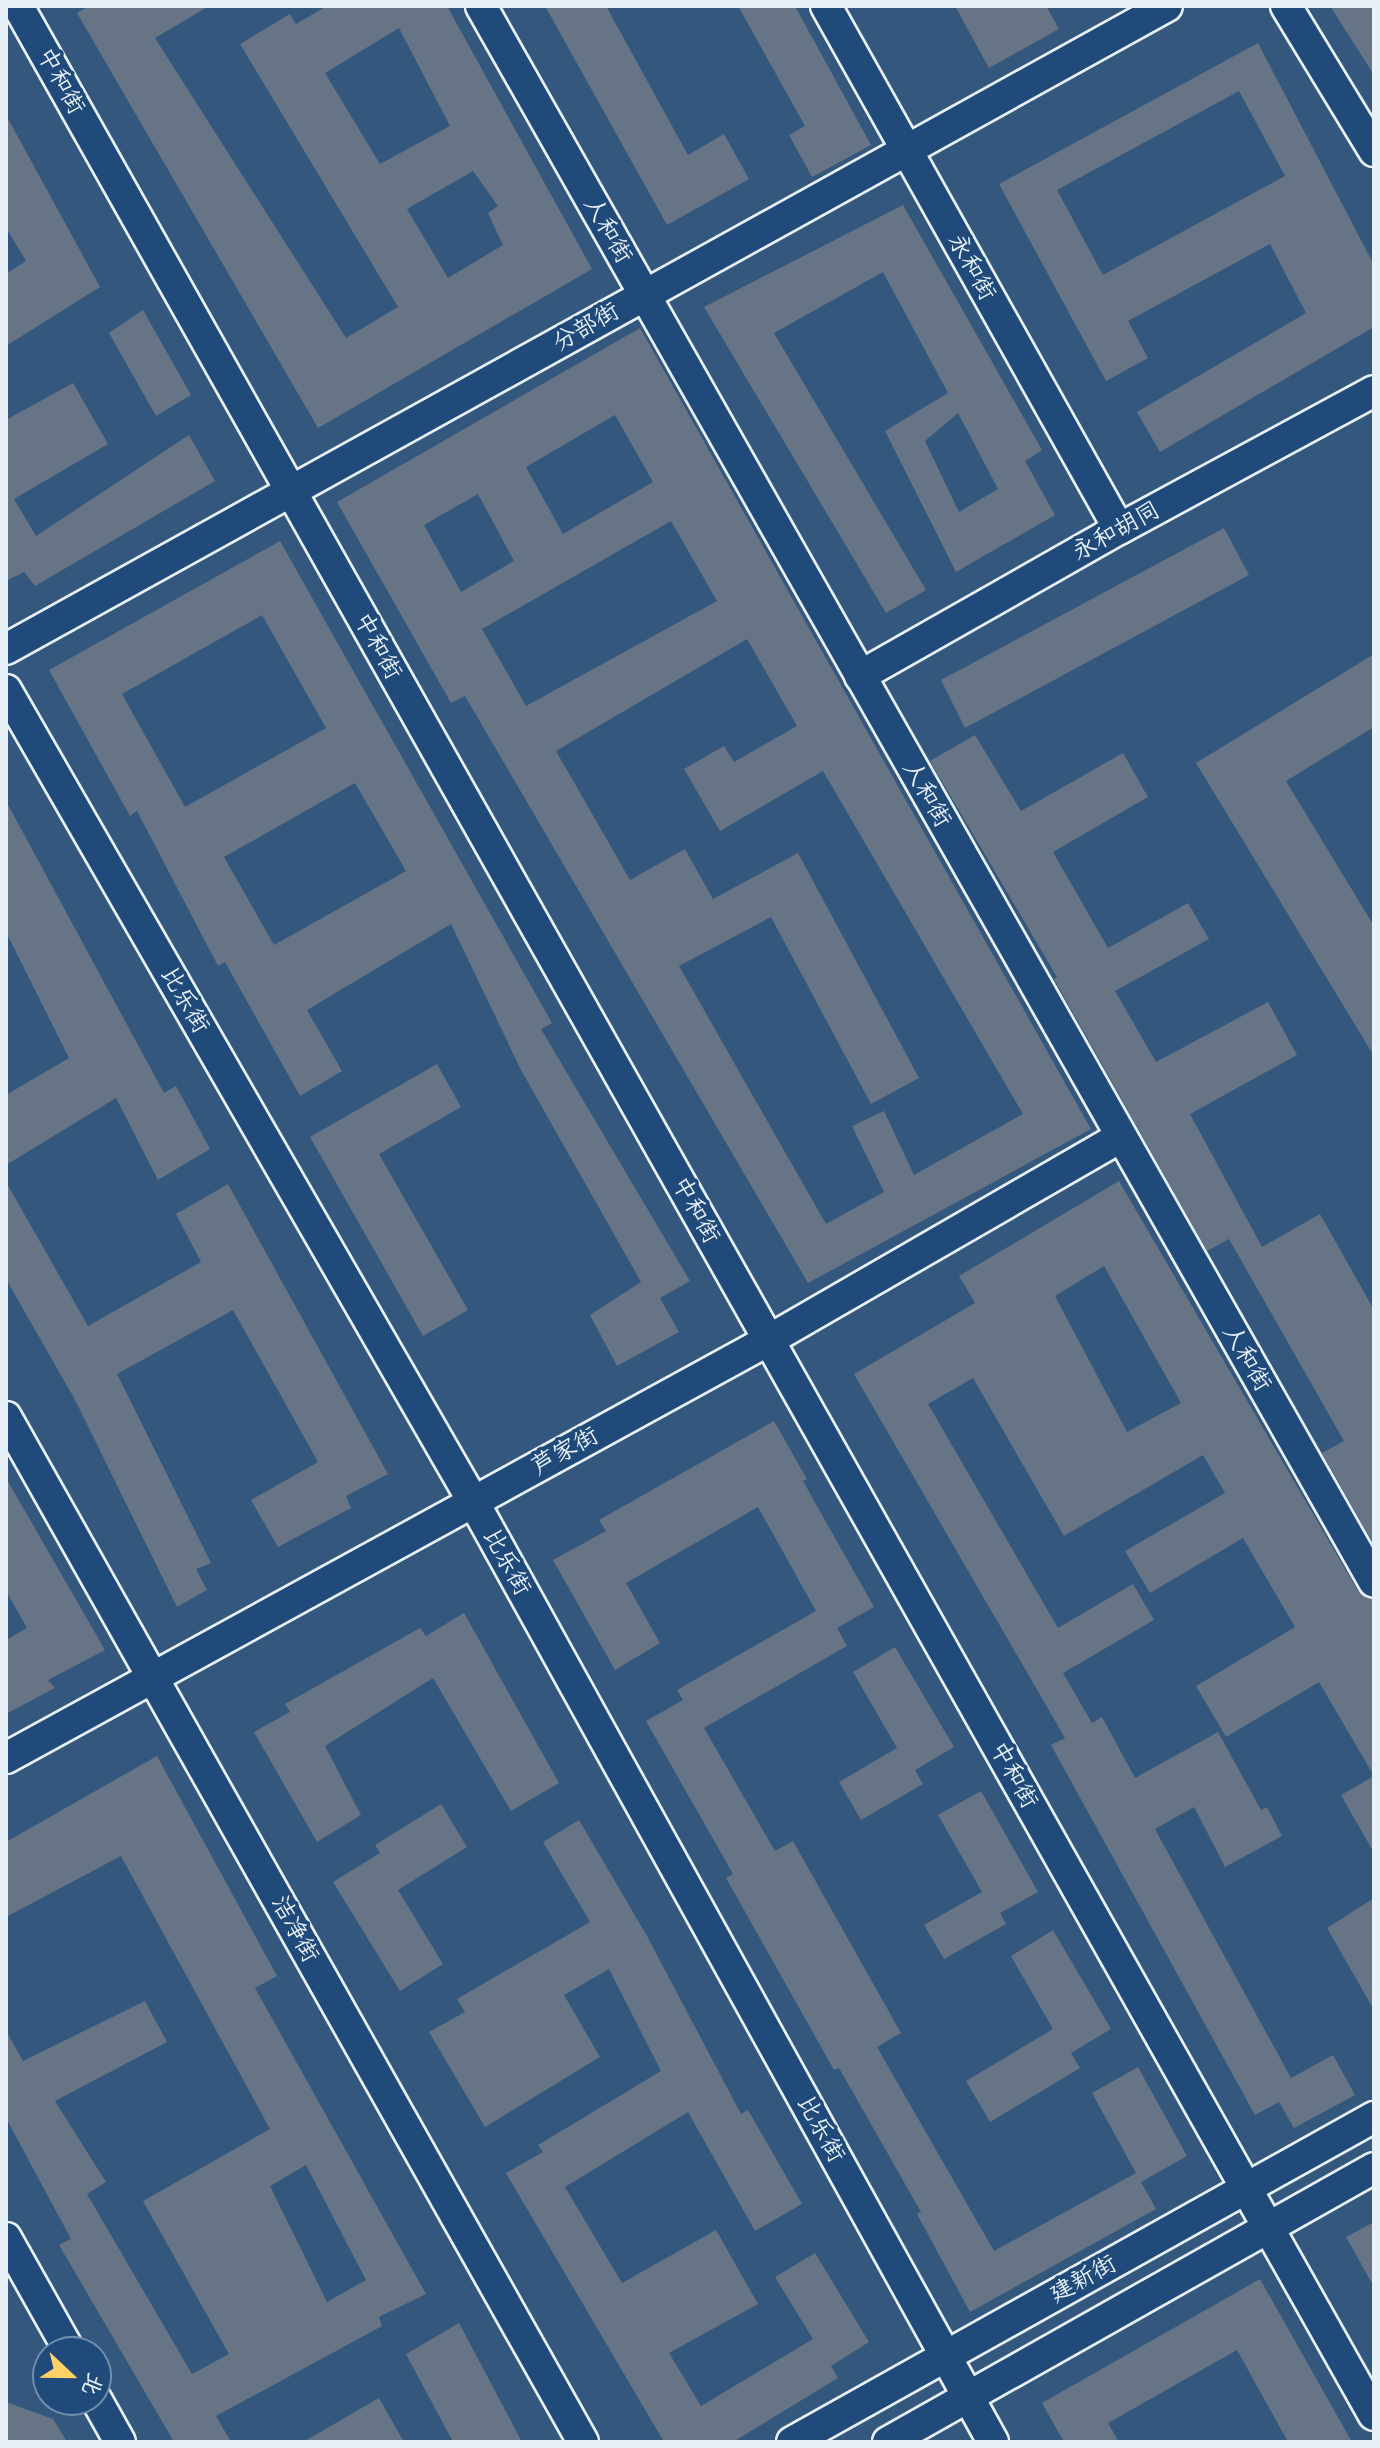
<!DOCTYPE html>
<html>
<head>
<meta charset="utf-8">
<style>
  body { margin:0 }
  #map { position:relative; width:1380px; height:2448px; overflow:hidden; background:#34577d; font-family:"Shantell Sans","LXGW WenKai TC",sans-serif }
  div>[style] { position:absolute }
  .building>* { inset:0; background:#667485 }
  .roads { filter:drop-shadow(2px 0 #e8f1f8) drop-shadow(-2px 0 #e8f1f8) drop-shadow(0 2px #e8f1f8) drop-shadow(0 -2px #e8f1f8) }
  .minor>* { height:30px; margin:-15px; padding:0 15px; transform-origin:15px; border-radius:15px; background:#1f4a7a }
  span { translate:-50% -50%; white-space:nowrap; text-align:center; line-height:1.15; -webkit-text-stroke:7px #1f4a7a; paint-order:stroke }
  .street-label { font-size:24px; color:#e8f1f8 }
  .frame { position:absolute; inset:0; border:8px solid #e8f1f8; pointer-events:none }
  .north { position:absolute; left:32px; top:2336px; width:80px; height:80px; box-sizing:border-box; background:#1f4a7a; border:2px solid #6f8dac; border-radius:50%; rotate:112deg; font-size:22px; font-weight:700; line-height:32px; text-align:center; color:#e8f1f8 }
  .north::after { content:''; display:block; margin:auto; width:28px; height:36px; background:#ffd166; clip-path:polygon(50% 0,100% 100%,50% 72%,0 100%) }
</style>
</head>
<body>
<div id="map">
  <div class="building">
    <i style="clip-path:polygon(evenodd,89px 6px,209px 6px,155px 38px,346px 338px,398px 307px,240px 44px,290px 14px,296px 24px,327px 6px,447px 6px,592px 269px,318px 428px,77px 13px,89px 6px,399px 28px,450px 126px,380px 164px,325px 73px,399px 28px,89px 6px,473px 171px,498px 206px,488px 213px,503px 245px,448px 278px,407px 209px,473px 171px)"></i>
    <i style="clip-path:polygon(545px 6px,606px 6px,688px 155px,724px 134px,749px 179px,667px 225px)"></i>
    <i style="clip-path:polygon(738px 6px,795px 6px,871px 145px,812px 177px,789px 135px,805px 126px)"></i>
    <i style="clip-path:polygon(955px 6px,1046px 6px,1059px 29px,989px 68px)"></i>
    <i style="clip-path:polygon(1330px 6px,1374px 6px,1374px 75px)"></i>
    <i style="clip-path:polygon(evenodd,1258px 43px,1374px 265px,1374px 327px,1160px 452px,1137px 412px,1306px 313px,1270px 244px,1128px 321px,1148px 358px,1106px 381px,999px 184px,1258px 43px,1239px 91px,1285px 176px,1103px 275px,1057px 190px,1239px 91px)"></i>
    <i style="clip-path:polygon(6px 115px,100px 287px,6px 346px,6px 274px,26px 261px,6px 228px)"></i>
    <i style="clip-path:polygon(evenodd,903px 205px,1042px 450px,1025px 461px,1055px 515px,956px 572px,885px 431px,948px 393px,883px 272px,774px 333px,926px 590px,886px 613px,704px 307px,903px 205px,958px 413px,998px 489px,959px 512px,925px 441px,958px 413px)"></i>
    <i style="clip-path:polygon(143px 310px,191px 395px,156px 416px,109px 333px)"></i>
    <i style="clip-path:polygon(evenodd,640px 328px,1091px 1129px,808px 1283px,465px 696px,451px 703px,337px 502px,640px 328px,615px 415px,653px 482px,563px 534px,526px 467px,615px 415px,640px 328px,478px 494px,514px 561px,461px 592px,424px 525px,478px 494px,640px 328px,671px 521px,717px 601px,526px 706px,482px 629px,671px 521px,640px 328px,747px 639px,797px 726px,734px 762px,724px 746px,684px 769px,720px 831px,823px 771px,1023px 1114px,914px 1175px,884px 1111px,852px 1126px,884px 1192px,826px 1224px,679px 966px,771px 917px,871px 1104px,919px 1078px,798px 853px,713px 899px,685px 849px,630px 880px,556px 751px,747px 639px)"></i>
    <i style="clip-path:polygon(73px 383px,108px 444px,14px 499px,36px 536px,189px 435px,215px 481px,35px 586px,24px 572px,6px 581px,6px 420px)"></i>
    <i style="clip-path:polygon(1224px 528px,1249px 575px,965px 728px,941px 680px)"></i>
    <i style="clip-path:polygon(evenodd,280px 541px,552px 1023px,541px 1029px,690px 1281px,660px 1298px,679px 1332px,617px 1366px,590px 1315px,641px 1282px,521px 1070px,451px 924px,307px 1010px,342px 1071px,300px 1096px,225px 962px,218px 966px,137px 811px,130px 816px,49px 670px,280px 541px,262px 615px,326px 728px,185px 807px,122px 694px,262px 615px,280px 541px,355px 783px,406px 871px,274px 945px,224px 857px,355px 783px)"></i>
    <i style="clip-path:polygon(1374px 654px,1374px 727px,1286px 781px,1374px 926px,1374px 1056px,1196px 763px)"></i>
    <i style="clip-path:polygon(975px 735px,1021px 811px,1123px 753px,1148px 797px,1053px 852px,1108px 948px,1188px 903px,1209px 939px,1115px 991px,1156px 1062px,1268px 1002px,1297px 1055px,1190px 1114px,1262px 1247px,1320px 1214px,1374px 1310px,1374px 1545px,1322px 1453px,1344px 1441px,1229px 1239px,1207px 1251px,1054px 979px,1057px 977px,930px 761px)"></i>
    <i style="clip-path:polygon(6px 801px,164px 1093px,176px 1086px,210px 1149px,158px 1180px,116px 1098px,6px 1165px,6px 1095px,69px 1058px,6px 932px)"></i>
    <i style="clip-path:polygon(437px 1064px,461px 1107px,379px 1154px,468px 1310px,423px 1336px,310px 1137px)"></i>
    <i style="clip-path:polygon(evenodd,1119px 1181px,1358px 1591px,1374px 1600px,1374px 1776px,1319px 1682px,1226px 1737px,1196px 1686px,1295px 1627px,1243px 1538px,1150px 1593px,1125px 1551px,1225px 1493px,1203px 1455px,1064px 1536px,973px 1378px,928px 1404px,1058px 1628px,1133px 1584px,1154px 1620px,1063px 1673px,1092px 1723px,1102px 1717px,1135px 1778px,1218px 1732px,1261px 1810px,1267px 1807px,1282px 1836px,1225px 1867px,1194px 1807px,1155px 1829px,1291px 2078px,1333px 2055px,1355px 2095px,1294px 2128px,1279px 2102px,1255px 2115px,1051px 1745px,1065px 1738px,854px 1374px,975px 1303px,959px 1276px,1119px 1181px,1104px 1266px,1181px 1403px,1127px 1432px,1055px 1296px,1104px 1266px)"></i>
    <i style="clip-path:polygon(6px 1182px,88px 1326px,201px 1262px,176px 1214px,228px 1184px,388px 1474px,346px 1496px,351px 1508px,278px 1547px,251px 1500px,318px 1462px,233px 1310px,117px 1374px,211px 1563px,196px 1569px,207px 1590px,177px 1607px,74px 1398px,6px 1279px)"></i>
    <i style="clip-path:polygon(774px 1421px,807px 1479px,803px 1481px,874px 1607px,837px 1628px,847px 1646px,704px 1728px,775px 1851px,793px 1841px,901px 2033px,877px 2047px,994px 2251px,1136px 2173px,1092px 2093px,1138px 2067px,1187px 2156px,1141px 2182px,1156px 2209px,970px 2312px,917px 2214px,921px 2212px,839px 2068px,834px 2070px,726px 1878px,733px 1874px,646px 1721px,683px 1700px,677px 1690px,816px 1611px,758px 1507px,626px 1583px,660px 1643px,615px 1670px,553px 1560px,606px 1531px,599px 1520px)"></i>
    <i style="clip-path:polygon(6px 1478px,105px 1650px,48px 1680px,55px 1688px,6px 1714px,6px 1640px,27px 1628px,6px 1591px)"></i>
    <i style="clip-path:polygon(464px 1613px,559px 1783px,511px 1811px,433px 1678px,325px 1746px,361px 1815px,317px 1842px,254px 1732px,290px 1712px,285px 1704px,420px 1628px,426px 1636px)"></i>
    <i style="clip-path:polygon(895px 1647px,954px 1747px,915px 1770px,923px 1784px,861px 1820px,839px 1782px,897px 1748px,853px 1672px)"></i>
    <i style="clip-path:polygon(evenodd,157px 1756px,277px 1976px,255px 1988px,426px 2294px,379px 2317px,382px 2326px,216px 2416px,231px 2442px,174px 2442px,59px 2245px,71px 2239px,6px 2118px,6px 2031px,23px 2061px,145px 2001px,167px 2042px,55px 2101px,106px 2182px,87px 2194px,192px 2374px,229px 2354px,143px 2201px,270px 2129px,121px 1856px,6px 1917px,6px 1842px,157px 1756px,306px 2165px,366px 2280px,327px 2302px,270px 2186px,306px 2165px)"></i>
    <i style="clip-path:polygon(1374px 1776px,1374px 1853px,1341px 1795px)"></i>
    <i style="clip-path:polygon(981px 1791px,1038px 1892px,1000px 1913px,1006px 1924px,944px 1959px,924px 1925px,982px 1892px,938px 1815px)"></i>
    <i style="clip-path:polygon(441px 1804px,467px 1847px,398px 1890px,443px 1964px,400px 1991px,333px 1882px,380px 1853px,375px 1845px)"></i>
    <i style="clip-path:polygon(579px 1820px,647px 1936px,741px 2114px,748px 2110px,802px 2204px,755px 2231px,688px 2112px,565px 2187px,622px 2283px,716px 2230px,758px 2304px,669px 2353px,701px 2406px,813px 2339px,775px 2277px,815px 2253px,869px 2342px,831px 2366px,838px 2378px,733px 2442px,664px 2442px,506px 2173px,543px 2152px,538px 2145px,661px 2071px,609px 1969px,564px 1995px,600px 2057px,485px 2127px,429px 2032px,465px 2012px,457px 1999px,590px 1922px,543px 1842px)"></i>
    <i style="clip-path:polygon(1374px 1898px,1374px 2010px,1327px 1928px)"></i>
    <i style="clip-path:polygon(1053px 1930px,1111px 2029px,1071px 2053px,1080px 2068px,990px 2122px,966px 2081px,1053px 2029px,1011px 1956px)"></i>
    <i style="clip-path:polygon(1374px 2222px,1374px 2287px,1346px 2237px)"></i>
    <i style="clip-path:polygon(1260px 2279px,1352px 2442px,1288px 2442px,1237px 2350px,1108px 2423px,1119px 2442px,1064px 2442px,1042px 2403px)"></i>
    <i style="clip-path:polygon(459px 2323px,522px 2442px,453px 2442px,406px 2354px)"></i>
    <i style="clip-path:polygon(379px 2398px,404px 2442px,303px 2442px)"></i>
    <i style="clip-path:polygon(6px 2402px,53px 2419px,67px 2442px,6px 2442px)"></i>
  </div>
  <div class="roads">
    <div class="minor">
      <i style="left:18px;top:6px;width:2764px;rotate:60.63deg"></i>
      <i style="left:481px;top:6px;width:1811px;rotate:60.46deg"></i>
      <i style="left:826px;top:6px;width:599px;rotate:60.74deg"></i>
      <i style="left:1286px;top:6px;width:170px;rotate:58.7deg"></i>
      <i style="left:6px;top:649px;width:1327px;rotate:-28.98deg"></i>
      <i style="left:860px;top:676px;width:298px;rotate:-29.6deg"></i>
      <i style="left:1119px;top:529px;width:290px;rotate:-28.4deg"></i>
      <i style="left:6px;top:690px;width:936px;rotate:60.07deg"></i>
      <i style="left:473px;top:1501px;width:1075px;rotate:61.07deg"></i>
      <i style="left:6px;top:1417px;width:1176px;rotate:60.62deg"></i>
      <i style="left:6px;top:1758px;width:870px;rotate:-28.72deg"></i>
      <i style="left:769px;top:1340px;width:406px;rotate:-30deg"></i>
      <i style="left:6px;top:2238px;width:131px;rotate:60.7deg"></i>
      <i style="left:96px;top:2399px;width:49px;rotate:60.8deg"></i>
      <i style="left:792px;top:2442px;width:667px;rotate:-29.18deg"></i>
      <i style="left:888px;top:2442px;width:558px;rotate:-29.41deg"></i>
    </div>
  </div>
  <div class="street-label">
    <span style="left:61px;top:81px;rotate:61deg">中和街</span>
    <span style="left:608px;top:230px;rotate:60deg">人和街</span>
    <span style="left:972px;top:267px;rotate:61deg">永和街</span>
    <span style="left:586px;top:327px;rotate:-30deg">分部街</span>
    <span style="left:1116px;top:531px;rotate:-29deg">永和胡同</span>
    <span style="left:378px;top:646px;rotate:61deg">中和街</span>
    <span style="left:927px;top:794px;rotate:60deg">人和街</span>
    <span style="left:185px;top:1000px;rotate:60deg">比乐街</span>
    <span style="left:696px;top:1210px;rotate:61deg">中和街</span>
    <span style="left:1247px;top:1358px;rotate:60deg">人和街</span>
    <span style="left:565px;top:1451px;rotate:-29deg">芦家街</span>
    <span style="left:507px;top:1562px;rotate:61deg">比乐街</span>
    <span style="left:1014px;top:1775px;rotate:61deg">中和街</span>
    <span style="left:295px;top:1929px;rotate:61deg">洁净街</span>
    <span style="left:821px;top:2129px;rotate:61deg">比乐街</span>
    <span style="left:1083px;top:2279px;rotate:-29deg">建新街</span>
  </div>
  <div class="frame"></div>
  <div class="north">北</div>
</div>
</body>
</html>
